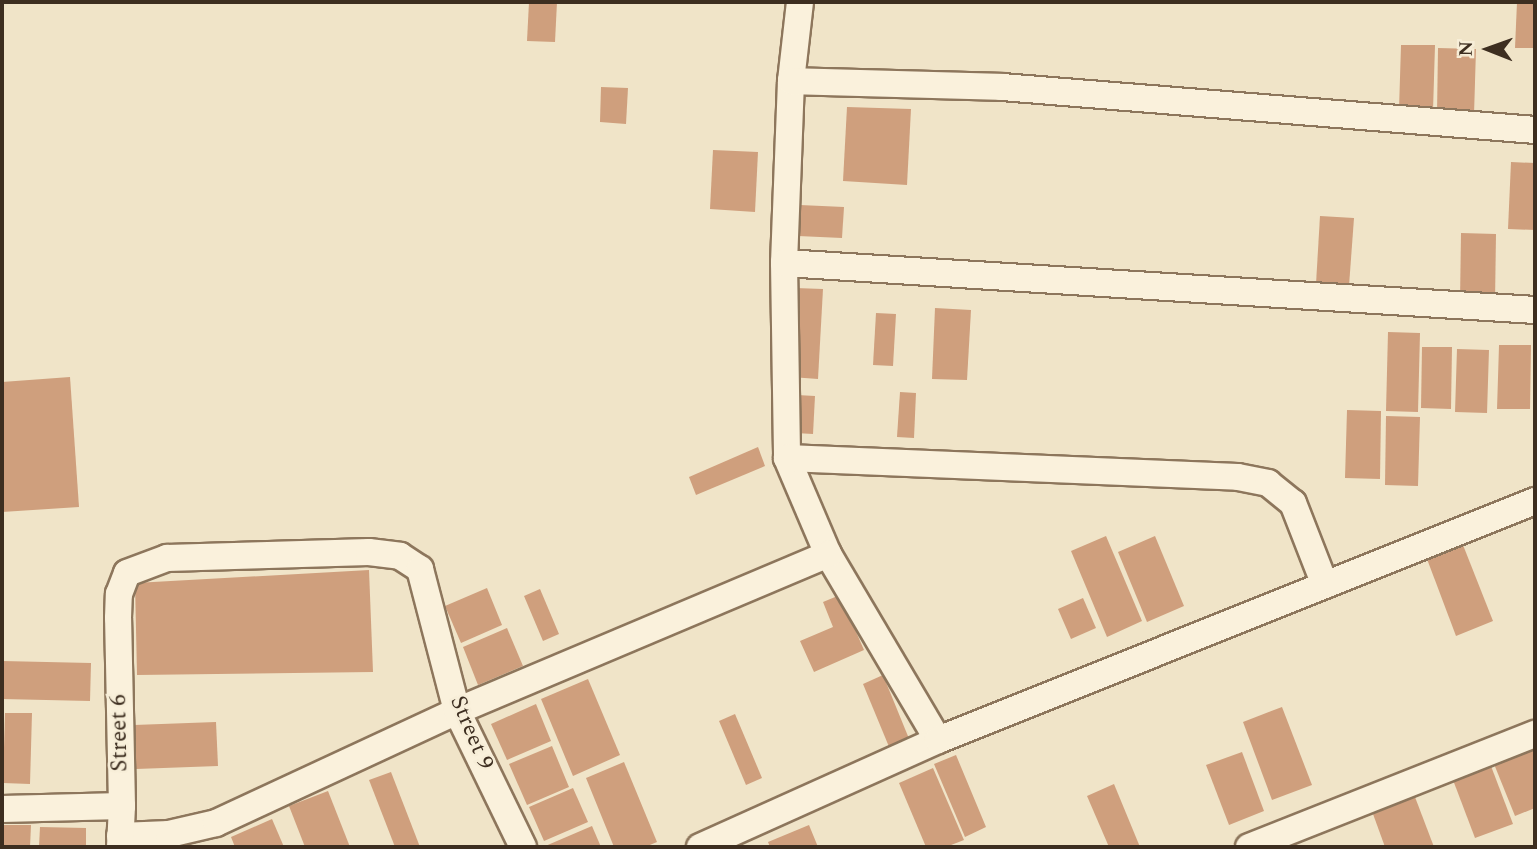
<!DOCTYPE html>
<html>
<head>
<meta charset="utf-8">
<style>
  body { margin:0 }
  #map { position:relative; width:1537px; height:849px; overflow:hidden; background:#f0e4c8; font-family:Spectral,serif }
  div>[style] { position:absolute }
  .building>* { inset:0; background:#cf9f7d }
  .roads { filter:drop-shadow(2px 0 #8d765c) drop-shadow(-2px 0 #8d765c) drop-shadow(0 2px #8d765c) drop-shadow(0 -2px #8d765c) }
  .minor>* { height:26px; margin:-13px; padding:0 13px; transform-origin:13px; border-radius:13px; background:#faf1dc }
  span { translate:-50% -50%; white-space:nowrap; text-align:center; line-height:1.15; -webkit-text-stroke:5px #f7eed8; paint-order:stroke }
  .street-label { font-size:23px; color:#3d2e20 }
  .frame { position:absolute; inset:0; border:4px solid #3d2e20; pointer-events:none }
  .north { position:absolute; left:1453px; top:14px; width:70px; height:70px; -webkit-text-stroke:5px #f7eed8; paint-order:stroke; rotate:271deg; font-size:19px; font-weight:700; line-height:28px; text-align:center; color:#3d2e20 }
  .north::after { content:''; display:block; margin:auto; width:24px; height:32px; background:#3d2e20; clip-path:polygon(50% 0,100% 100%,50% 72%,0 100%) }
</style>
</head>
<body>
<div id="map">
  <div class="building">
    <i style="clip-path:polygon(529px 2px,557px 2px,555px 42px,527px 41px)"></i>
    <i style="clip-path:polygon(1517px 2px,1535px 2px,1535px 48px,1515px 48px)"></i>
    <i style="clip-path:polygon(1401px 45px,1435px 45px,1433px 111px,1399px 110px)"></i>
    <i style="clip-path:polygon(1438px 48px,1476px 49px,1474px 115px,1437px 114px)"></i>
    <i style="clip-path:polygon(601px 87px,628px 88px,626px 124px,600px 122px)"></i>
    <i style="clip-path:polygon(847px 107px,911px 109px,907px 185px,843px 181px)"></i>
    <i style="clip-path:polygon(713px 150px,758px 152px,755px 212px,710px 209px)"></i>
    <i style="clip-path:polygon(1511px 162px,1535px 163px,1535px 230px,1508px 229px)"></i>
    <i style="clip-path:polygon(800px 205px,844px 207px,842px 238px,798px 236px)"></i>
    <i style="clip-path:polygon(1320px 216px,1354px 218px,1349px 286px,1316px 284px)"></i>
    <i style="clip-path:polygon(1461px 233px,1496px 234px,1495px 302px,1460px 301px)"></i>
    <i style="clip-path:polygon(795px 288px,823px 289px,818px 379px,791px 377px)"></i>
    <i style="clip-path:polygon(935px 308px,971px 310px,967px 380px,932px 379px)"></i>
    <i style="clip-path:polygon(876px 313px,896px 314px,893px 366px,873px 365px)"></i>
    <i style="clip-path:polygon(1388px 332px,1420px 333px,1418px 412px,1386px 411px)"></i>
    <i style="clip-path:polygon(1499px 345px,1531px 345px,1530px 409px,1497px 409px)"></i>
    <i style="clip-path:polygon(1422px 347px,1452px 347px,1451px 409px,1421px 408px)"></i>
    <i style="clip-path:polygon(1457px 349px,1489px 350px,1487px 413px,1455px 412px)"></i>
    <i style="clip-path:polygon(70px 377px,79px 507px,2px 512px,2px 382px)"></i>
    <i style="clip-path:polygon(900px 392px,916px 393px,914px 438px,897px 437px)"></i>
    <i style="clip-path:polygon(797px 395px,815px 396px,813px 434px,795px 433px)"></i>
    <i style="clip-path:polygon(1347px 410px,1381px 411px,1380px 479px,1345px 478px)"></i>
    <i style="clip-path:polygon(1386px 416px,1420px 417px,1418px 486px,1385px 485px)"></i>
    <i style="clip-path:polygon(758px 447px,765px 466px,696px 495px,689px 477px)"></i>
    <i style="clip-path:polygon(1106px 536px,1142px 621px,1107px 637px,1071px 551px)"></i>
    <i style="clip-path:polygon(1155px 536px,1184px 606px,1147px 622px,1118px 552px)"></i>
    <i style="clip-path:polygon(1463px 545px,1493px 621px,1456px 636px,1427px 559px)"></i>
    <i style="clip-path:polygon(369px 570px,373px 672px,137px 675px,135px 583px)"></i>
    <i style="clip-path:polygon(487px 588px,502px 625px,461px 643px,445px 606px)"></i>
    <i style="clip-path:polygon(540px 589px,559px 634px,543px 641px,524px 596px)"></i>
    <i style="clip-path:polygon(840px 595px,864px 650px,814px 672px,800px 641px,833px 627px,823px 602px)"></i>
    <i style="clip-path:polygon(1083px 598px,1096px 628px,1071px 639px,1058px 609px)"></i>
    <i style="clip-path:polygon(507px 628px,523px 666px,478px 685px,463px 647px)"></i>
    <i style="clip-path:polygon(2px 661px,91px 663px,90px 701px,2px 699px)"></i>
    <i style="clip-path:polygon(883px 675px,912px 746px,892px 754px,863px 684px)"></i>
    <i style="clip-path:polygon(588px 679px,620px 755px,573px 776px,541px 699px)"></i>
    <i style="clip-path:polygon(536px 704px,551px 741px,507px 760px,491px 724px)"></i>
    <i style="clip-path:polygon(1282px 707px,1312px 785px,1272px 800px,1243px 722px)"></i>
    <i style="clip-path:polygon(5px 713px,32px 713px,30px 784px,3px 783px)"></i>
    <i style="clip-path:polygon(735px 714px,762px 778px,746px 785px,719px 721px)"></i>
    <i style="clip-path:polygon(216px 722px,218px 766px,136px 769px,134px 725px)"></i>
    <i style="clip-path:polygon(552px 746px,569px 787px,527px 805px,509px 764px)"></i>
    <i style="clip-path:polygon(1534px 748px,1535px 808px,1515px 816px,1494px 764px)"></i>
    <i style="clip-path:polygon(1242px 752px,1264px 811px,1229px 825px,1206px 765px)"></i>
    <i style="clip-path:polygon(956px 755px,986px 827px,965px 837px,934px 764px)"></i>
    <i style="clip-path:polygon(624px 762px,657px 842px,645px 847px,614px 847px,586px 778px)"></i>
    <i style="clip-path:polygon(1491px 766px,1513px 824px,1475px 838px,1453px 780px)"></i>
    <i style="clip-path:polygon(933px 768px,964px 840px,946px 847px,926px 847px,899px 783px)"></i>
    <i style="clip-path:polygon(391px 772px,420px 847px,395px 847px,369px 780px)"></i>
    <i style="clip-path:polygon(1114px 784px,1140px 847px,1109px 847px,1087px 796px)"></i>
    <i style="clip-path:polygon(573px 788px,588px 822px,544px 841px,529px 807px)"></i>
    <i style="clip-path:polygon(328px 791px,350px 847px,305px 847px,289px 806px)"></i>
    <i style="clip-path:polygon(1415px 797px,1434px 847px,1385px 847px,1373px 814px)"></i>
    <i style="clip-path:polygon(272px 819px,284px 847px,235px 847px,231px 837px)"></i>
    <i style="clip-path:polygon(2px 825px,31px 825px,30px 847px,2px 847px)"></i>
    <i style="clip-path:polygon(809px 825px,818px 847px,770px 847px,768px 842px)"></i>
    <i style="clip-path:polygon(592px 826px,601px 847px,543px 847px)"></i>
    <i style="clip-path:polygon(40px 827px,86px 828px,86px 847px,39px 847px)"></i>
  </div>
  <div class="roads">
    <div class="minor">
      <i style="left:800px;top:2px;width:80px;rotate:96.5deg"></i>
      <i style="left:791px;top:81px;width:182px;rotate:92.2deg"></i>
      <i style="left:784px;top:263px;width:195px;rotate:89.1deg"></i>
      <i style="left:787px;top:458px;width:104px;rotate:66.9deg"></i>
      <i style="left:828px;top:554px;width:216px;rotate:59.4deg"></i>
      <i style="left:791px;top:81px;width:211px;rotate:1.6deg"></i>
      <i style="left:1002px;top:87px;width:535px;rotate:4.61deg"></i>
      <i style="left:784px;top:263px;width:752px;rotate:3.58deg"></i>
      <i style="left:787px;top:458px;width:451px;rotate:2.4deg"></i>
      <i style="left:1238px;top:477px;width:31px;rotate:11deg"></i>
      <i style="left:1268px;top:483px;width:32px;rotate:39deg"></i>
      <i style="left:1293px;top:503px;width:88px;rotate:68.7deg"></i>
      <i style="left:2px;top:809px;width:120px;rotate:-1.4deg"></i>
      <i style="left:120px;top:836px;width:49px;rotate:-2.3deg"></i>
      <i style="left:169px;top:834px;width:48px;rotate:-13.2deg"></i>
      <i style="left:216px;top:823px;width:266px;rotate:-24.9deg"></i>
      <i style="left:457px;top:711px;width:403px;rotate:-22.9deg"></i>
      <i style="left:120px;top:847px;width:41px;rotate:-87.2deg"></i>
      <i style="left:122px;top:806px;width:188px;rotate:-91.2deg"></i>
      <i style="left:118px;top:618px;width:24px;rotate:-88deg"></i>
      <i style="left:119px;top:594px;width:22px;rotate:-69deg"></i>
      <i style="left:127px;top:573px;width:43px;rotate:-20.6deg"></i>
      <i style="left:167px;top:558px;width:202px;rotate:-1.7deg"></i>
      <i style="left:369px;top:552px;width:31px;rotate:7deg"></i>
      <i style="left:400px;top:556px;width:24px;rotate:33deg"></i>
      <i style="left:420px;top:569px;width:147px;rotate:75.4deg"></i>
      <i style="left:457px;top:711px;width:151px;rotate:64.1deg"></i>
      <i style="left:700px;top:847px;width:261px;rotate:-24.2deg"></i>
      <i style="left:938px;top:740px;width:643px;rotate:-21.82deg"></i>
      <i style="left:1249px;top:847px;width:308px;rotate:-21.6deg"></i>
    </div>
  </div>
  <div class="street-label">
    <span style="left:120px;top:733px;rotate:-91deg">Street 6</span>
    <span style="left:471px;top:733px;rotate:67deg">Street 9</span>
  </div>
  <div class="frame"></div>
  <div class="north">N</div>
</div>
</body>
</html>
